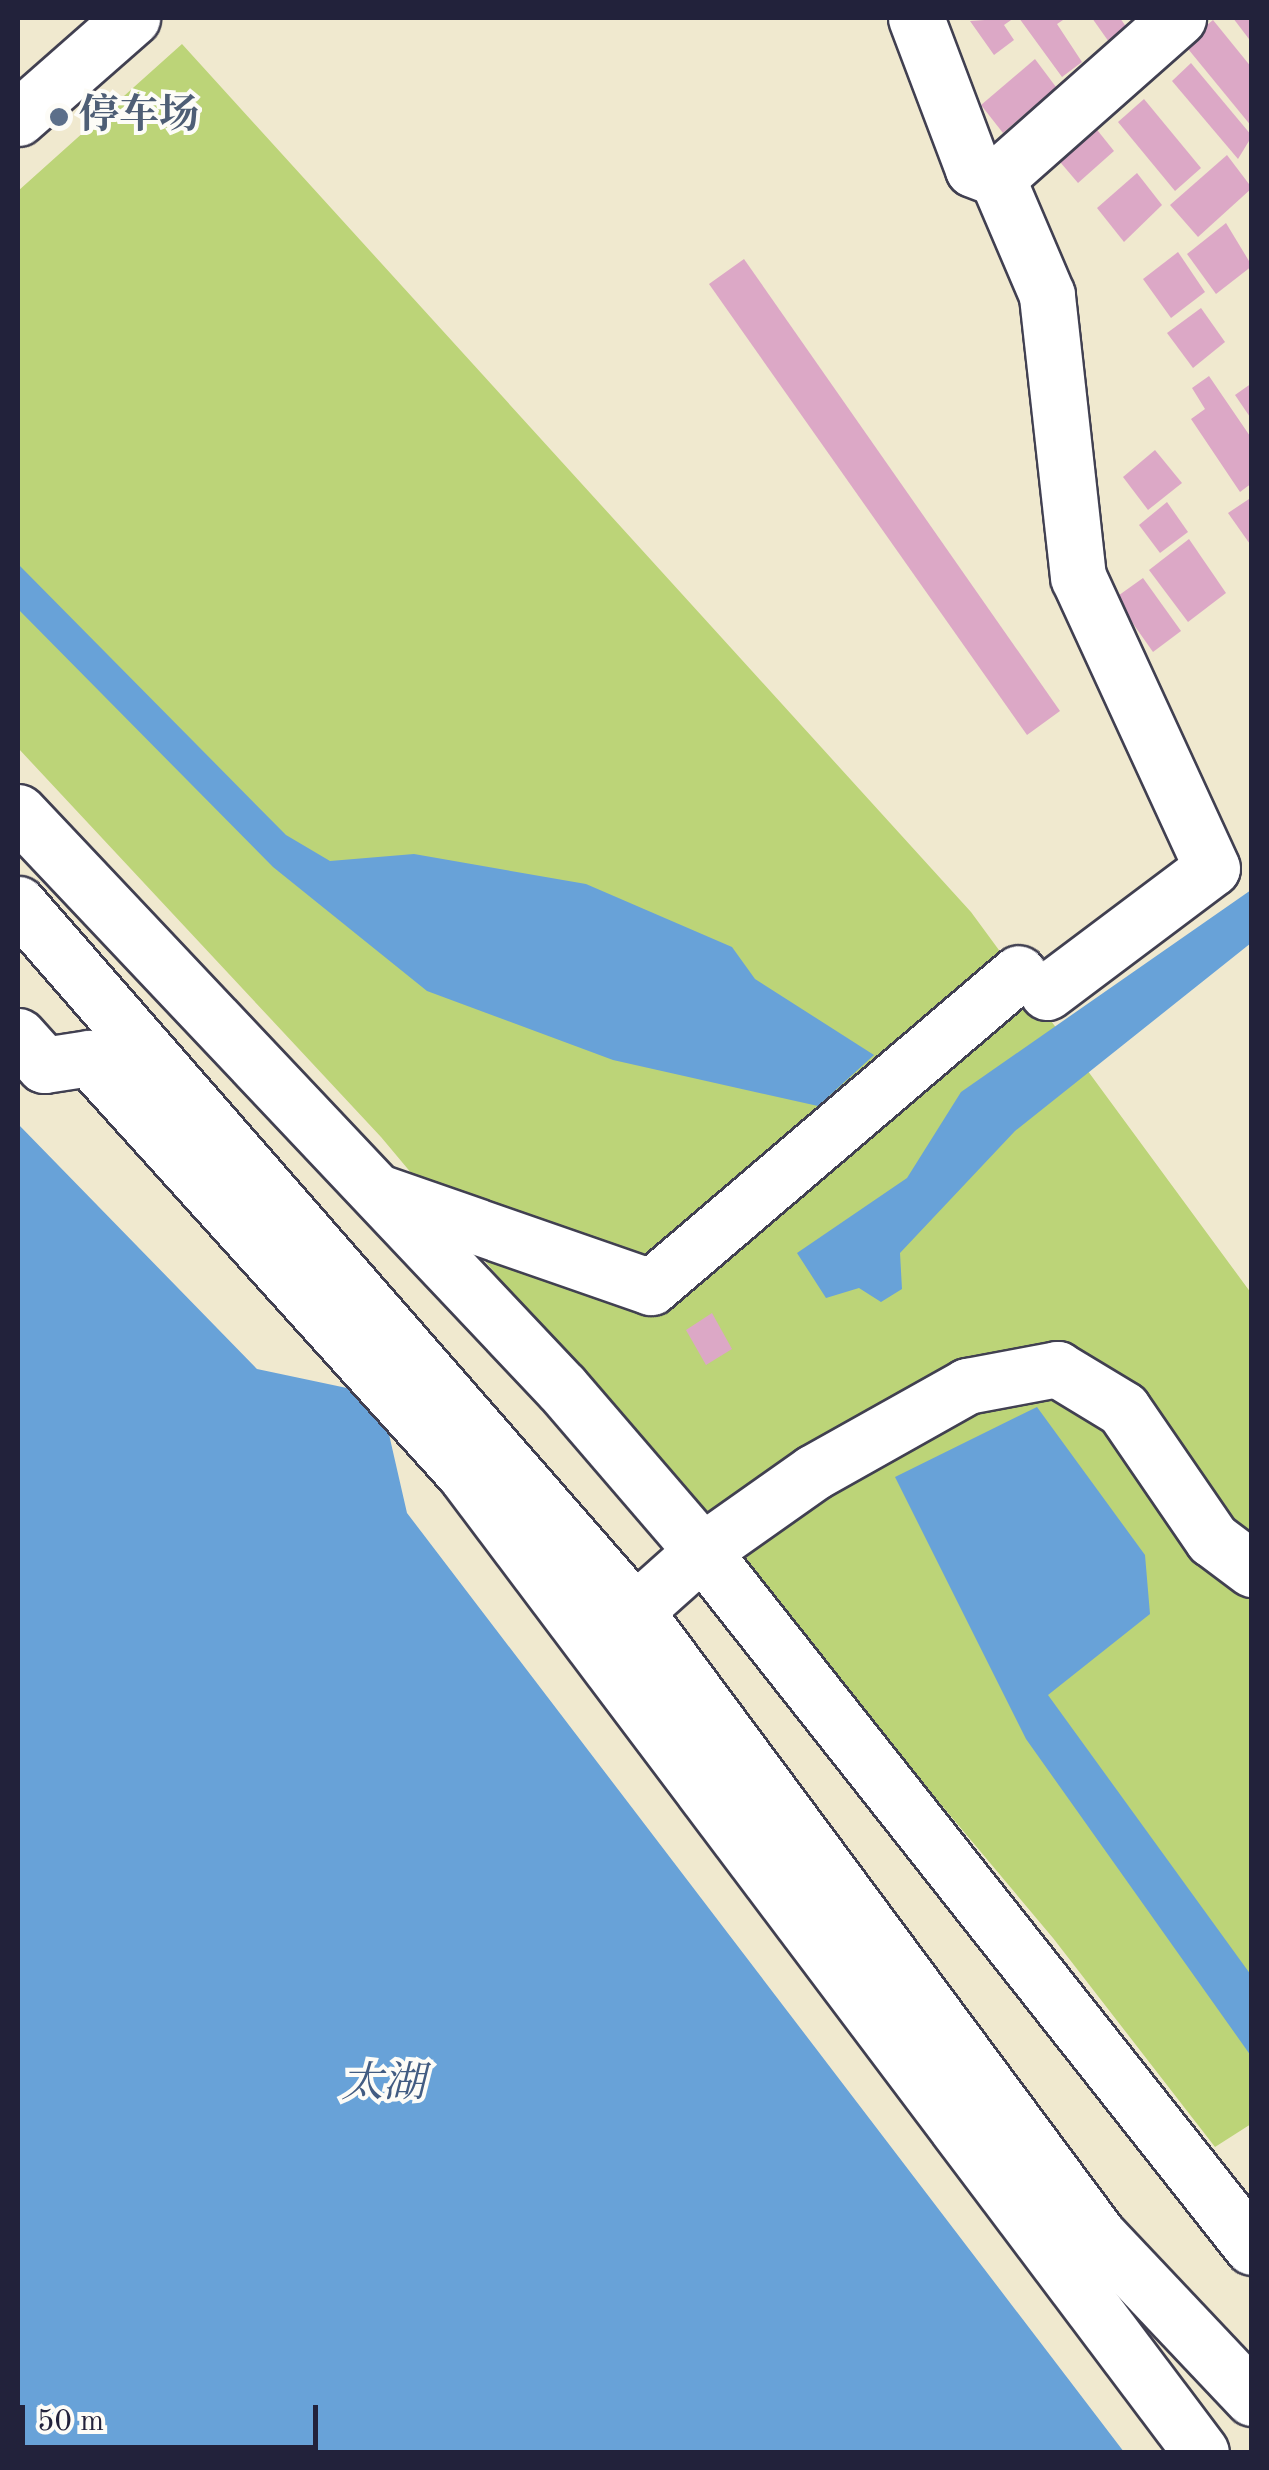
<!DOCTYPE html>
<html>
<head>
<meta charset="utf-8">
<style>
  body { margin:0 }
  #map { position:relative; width:1269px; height:2470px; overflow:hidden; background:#f0e9cf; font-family:"Old Standard TT","Noto Serif SC",serif }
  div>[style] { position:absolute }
  .green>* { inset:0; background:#bcd478 }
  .water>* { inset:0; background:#68a2d8 }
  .building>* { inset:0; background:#dca8c6 }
  .roads { filter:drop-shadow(2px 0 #414051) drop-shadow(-2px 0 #414051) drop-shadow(0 2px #414051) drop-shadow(0 -2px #414051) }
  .minor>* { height:55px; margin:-27.5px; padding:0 27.5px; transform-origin:27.5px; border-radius:27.5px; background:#fff }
  .major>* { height:55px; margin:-27.5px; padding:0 27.5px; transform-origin:27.5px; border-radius:27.5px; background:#fff }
  .dots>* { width:28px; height:28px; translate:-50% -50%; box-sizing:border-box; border:5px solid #fdfcf7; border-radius:50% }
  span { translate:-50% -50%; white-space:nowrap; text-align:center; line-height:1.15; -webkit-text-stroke:8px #fdfcf7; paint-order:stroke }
  .service-label { font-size:40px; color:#4e5e75; font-weight:700 }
  .left { translate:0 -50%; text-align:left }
  .water-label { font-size:42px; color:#425c82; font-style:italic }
  .frame { position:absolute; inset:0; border:20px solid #22223b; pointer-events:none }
  .scale { position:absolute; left:20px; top:2405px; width:298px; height:45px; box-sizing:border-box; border:5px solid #22223b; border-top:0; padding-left:12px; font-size:30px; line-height:35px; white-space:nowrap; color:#22223b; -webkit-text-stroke:8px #fdfcf7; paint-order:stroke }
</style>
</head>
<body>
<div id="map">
  <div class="green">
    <i style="clip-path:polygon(182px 44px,971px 912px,1251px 1293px,1251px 2124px,1215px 2147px,1053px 1938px,381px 1137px,18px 748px,18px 191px)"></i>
  </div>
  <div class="water">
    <i style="clip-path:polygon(18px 564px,286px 835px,330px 861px,414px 854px,586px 884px,732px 947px,755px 979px,874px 1055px,818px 1106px,613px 1060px,427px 991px,273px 867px,18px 609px)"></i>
    <i style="clip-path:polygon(1251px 890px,1251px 943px,1015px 1131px,900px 1253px,902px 1289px,881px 1302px,859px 1288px,826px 1298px,797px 1253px,907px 1178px,961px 1092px)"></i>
    <i style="clip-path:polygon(18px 1124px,257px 1369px,380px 1395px,407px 1513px,1124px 2452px,18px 2452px)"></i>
    <i style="clip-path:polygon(1037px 1407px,1145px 1555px,1150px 1614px,1048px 1695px,1251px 1975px,1251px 2056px,1026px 1739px,895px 1477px)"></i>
  </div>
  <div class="building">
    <i style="clip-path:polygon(1014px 18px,1004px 25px,1014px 40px,994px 55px,970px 21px)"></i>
    <i style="clip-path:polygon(1019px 18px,1066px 18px,1057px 24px,1082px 62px,1062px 77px)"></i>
    <i style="clip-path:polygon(1092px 18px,1120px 18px,1127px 28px,1109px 42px)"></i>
    <i style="clip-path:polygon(1233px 18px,1252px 18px,1252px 43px)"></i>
    <i style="clip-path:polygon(1213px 20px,1252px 68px,1252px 127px,1184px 44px)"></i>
    <i style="clip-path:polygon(1035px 59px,1056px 87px,1003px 133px,981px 105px)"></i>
    <i style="clip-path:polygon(1191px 63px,1252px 136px,1238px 159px,1172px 81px)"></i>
    <i style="clip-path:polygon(1144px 99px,1201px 168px,1175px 191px,1118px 122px)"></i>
    <i style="clip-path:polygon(1086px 116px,1114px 151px,1078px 183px,1049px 149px)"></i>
    <i style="clip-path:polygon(1227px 155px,1252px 188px,1198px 237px,1170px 205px)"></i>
    <i style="clip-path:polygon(1137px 173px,1162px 205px,1124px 242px,1097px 208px)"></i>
    <i style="clip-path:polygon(1226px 223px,1252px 266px,1216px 294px,1187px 254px)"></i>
    <i style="clip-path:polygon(1178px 252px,1205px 292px,1171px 318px,1143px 279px)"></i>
    <i style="clip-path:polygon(744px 259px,1060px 711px,1027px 735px,709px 284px)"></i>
    <i style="clip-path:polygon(1201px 308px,1225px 342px,1193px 368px,1167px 333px)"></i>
    <i style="clip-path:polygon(1209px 376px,1252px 439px,1252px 483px,1240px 492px,1191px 419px,1205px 409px,1192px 388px)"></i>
    <i style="clip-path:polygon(1252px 383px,1252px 420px,1235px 395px)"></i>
    <i style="clip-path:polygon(1155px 450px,1182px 483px,1148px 510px,1123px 477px)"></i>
    <i style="clip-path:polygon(1252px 497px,1252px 547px,1228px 513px)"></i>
    <i style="clip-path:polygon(1167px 502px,1188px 532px,1160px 553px,1139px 525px)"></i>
    <i style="clip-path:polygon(1189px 539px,1226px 593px,1188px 622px,1149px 570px)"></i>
    <i style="clip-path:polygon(1143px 578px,1181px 631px,1153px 652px,1115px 598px)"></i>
    <i style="clip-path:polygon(712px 1313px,732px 1349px,706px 1365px,686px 1330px)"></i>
  </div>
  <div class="roads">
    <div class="minor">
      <i style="left:916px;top:18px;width:161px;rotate:69.3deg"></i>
      <i style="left:973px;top:169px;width:26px;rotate:21deg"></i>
      <i style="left:18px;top:118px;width:152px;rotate:-41.3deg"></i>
      <i style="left:1047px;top:992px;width:206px;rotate:-36.9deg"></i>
      <i style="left:1212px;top:868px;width:320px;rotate:-114.7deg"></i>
      <i style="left:1078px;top:577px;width:284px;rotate:-96.3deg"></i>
      <i style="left:1047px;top:295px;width:127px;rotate:-113.1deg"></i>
      <i style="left:997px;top:178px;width:242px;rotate:-41.5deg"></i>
      <i style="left:18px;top:1036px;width:39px;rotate:48deg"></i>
      <i style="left:44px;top:1065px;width:46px;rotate:-8.8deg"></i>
      <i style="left:89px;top:1058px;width:559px;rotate:47.9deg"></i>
      <i style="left:464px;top:1473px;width:1225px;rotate:53.03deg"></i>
      <i style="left:378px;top:1192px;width:289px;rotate:19.2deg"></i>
      <i style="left:651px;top:1287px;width:483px;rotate:-40.5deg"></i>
      <i style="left:702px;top:1551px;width:137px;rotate:-35.2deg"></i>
      <i style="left:814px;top:1472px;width:176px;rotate:-29.3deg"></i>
      <i style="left:967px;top:1386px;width:92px;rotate:-10.7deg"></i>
      <i style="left:1057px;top:1369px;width:77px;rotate:31.2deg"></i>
      <i style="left:1123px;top:1409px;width:158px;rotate:55.6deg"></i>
      <i style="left:1212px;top:1539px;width:50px;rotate:36.9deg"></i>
    </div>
    <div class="major">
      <i style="left:18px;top:812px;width:792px;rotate:46.64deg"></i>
      <i style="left:562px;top:1388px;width:215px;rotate:49.3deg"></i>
      <i style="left:702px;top:1551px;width:887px;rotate:51.68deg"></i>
      <i style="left:18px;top:904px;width:938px;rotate:48.89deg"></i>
      <i style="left:635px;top:1611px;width:778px;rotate:53.41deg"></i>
      <i style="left:1099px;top:2236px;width:223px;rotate:46.6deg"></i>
      <i style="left:635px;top:1611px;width:90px;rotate:-41.8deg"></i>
    </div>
  </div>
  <div class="dots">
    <i style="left:59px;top:117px;background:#5c6f8a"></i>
  </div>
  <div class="service-label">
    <span class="left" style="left:79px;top:117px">停车场</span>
  </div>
  <div class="water-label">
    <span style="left:383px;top:2085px">太湖</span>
  </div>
  <div class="frame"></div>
  <div class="scale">50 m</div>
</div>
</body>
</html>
